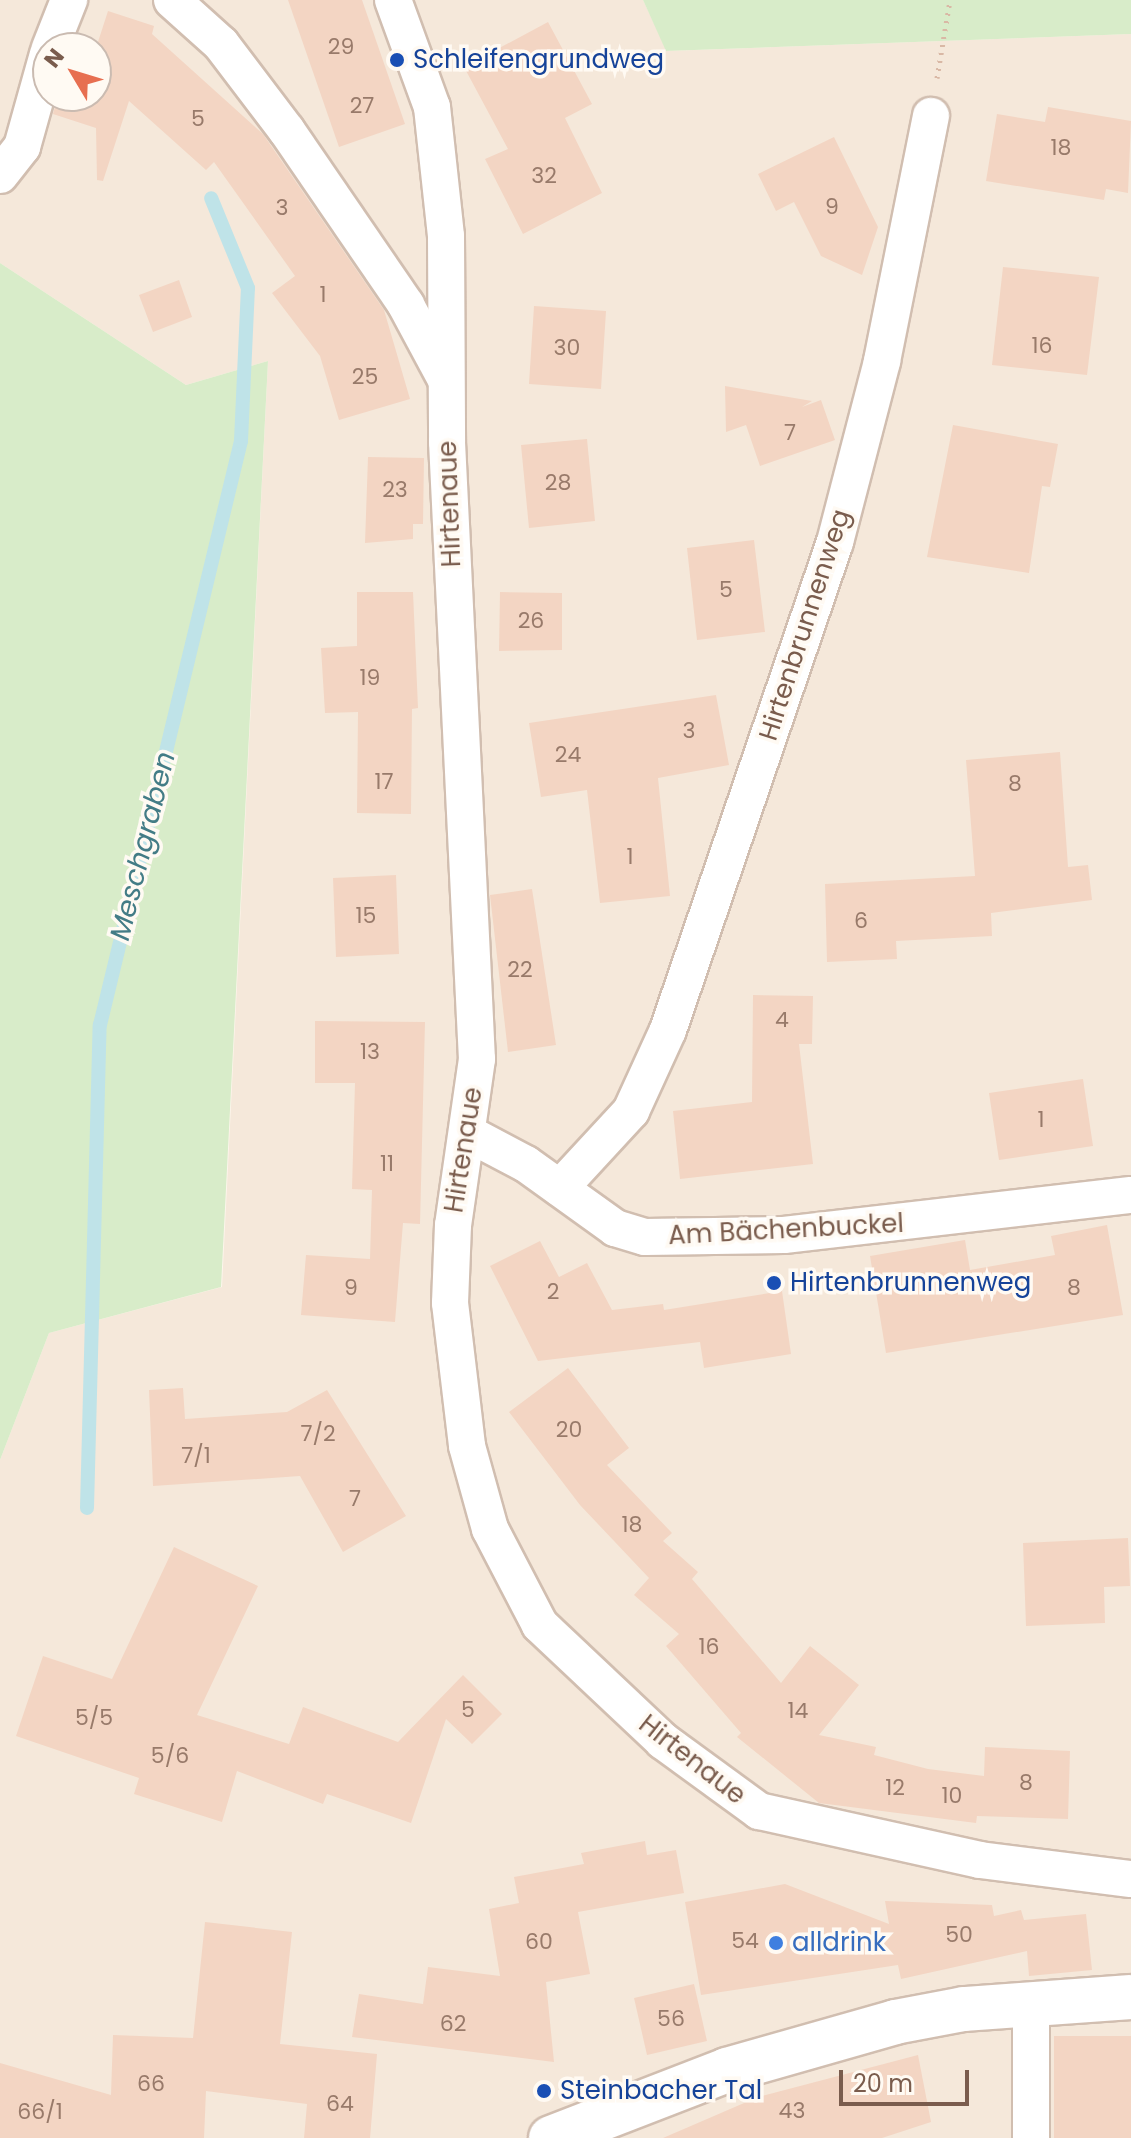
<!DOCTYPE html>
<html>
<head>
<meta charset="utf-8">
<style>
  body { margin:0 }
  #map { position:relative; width:1131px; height:2138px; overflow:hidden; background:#fdf6ec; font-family:Poppins,sans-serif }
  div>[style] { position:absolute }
  .residential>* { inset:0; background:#f5e8da }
  .green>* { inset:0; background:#d8ecc9 }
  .stream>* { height:14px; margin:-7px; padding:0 7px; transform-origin:7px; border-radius:7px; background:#bfe3e8 }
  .building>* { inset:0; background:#f3d5c3 }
  .path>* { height:5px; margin-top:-2.5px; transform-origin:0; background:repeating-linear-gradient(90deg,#d9b8a5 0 2px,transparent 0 8px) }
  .roads { filter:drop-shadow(2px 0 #d1beb0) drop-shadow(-2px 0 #d1beb0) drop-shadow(0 2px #d1beb0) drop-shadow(0 -2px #d1beb0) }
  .minor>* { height:36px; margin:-18px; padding:0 18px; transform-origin:18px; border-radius:18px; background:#fff }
  .secondary>* { height:44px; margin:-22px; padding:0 22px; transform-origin:22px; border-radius:22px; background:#fff }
  .dots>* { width:22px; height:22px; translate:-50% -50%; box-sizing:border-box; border:4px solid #fffaf3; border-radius:50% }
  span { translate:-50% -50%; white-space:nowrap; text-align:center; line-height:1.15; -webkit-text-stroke:7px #fffaf3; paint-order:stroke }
  .number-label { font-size:22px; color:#987a6a }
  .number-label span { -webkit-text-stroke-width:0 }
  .transit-label { font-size:26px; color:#164399 }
  .left { translate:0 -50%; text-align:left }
  .street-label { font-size:26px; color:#7a5c4d }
  .shop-label { font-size:26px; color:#366cbe }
  .water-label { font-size:28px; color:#437c86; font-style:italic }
  .north { position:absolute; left:32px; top:32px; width:80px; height:80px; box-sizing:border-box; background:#fffaf3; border:2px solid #cabbb1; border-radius:50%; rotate:308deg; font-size:22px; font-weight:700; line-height:32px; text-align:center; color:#7a5c4d }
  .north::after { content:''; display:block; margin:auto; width:28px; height:36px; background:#e76f51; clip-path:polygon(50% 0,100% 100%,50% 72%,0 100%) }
  .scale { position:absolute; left:839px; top:2070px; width:130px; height:36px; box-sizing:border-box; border:4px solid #7a5c4d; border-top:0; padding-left:10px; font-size:24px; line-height:28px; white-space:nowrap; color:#7a5c4d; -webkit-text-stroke:6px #fffaf3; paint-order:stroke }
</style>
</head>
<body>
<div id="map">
  <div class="residential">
    <i style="clip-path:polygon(evenodd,0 0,643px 0,667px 51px,1131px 34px,1131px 2138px,0 2138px,0 1460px,49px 1333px,222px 1287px,268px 361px,186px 385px,0 263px,0 0,48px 48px,96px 48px,96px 96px,48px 96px,48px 48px)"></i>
  </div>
  <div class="green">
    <i style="clip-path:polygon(643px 0,1131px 0,1131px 34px,666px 51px)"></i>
    <i style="clip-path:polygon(0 263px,186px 385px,268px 361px,221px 1287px,49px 1333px,0 1460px)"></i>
  </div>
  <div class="stream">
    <i style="left:87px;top:1508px;width:483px;rotate:-88.5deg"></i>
    <i style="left:100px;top:1025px;width:601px;rotate:-76.43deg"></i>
    <i style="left:241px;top:441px;width:153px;rotate:-87.4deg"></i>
    <i style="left:248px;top:288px;width:97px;rotate:-112.3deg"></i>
  </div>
  <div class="building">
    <i style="clip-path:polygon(288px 0,362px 0,405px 124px,339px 147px)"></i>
    <i style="clip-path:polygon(108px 11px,154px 26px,152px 34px,263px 134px,384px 310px,410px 399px,339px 420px,320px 356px,272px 293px,295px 276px,214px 162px,206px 170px,129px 101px,103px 181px,97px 180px,96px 128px,53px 114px,58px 96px,96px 96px,96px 48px)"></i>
    <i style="clip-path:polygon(548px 22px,592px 104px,565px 118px,602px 193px,523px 234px,485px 159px,508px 149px,464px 67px)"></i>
    <i style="clip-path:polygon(1048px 107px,1131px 121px,1128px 193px,1106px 189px,1104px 200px,986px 181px,997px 114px,1045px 122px)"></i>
    <i style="clip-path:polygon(834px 137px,878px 227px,862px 275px,821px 256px,794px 202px,776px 211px,758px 174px)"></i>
    <i style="clip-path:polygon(1003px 267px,1099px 277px,1087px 375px,992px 365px)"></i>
    <i style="clip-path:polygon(179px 280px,192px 317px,153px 332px,139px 295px)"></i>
    <i style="clip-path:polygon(534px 306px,606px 311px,601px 389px,529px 384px)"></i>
    <i style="clip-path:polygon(725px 386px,812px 401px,802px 407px,821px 400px,835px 440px,760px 466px,746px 425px,726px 432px)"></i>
    <i style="clip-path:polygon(953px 425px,1058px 444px,1050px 487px,1042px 486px,1029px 573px,927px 557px)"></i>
    <i style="clip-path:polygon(587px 439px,595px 521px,529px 528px,521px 445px)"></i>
    <i style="clip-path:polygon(368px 457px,424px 458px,423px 524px,413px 524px,413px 539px,365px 543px)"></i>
    <i style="clip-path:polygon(754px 540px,765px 632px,697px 640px,687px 548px)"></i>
    <i style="clip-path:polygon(357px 592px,413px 592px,418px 708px,412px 709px,411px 814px,357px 813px,358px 712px,325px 713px,321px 648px,357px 646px)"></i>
    <i style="clip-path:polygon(500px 592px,562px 593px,562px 650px,499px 651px)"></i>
    <i style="clip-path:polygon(716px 695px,729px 765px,658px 778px,670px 896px,600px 903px,587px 790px,541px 797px,529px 723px)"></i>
    <i style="clip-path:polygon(1060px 752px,1068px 867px,1088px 865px,1092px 900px,991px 913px,992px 936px,896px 941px,897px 959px,827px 962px,825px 884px,975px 876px,966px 760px)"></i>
    <i style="clip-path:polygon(396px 875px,399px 954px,336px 957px,333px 878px)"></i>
    <i style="clip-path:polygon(532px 889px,556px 1045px,508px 1052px,490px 895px)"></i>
    <i style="clip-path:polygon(753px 995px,813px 996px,812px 1044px,799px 1044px,813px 1164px,680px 1179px,673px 1111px,752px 1102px)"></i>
    <i style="clip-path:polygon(315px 1021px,425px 1022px,420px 1224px,403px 1223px,395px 1322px,301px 1315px,306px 1255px,370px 1259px,372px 1190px,352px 1189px,355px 1083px,315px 1083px)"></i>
    <i style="clip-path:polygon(1083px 1079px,1093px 1146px,999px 1160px,989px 1093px)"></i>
    <i style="clip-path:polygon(1107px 1225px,1123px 1315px,886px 1353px,870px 1256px,965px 1240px,970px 1270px,1055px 1255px,1051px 1236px)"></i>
    <i style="clip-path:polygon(540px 1241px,559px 1277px,587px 1263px,612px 1310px,663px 1304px,664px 1310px,782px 1291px,791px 1354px,704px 1368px,700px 1342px,538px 1361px,490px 1266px)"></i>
    <i style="clip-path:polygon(568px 1368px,629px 1448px,607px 1465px,672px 1533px,663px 1541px,698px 1572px,692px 1579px,781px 1683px,810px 1646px,859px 1685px,819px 1735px,876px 1747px,874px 1755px,928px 1769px,984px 1776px,985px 1747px,1070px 1751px,1068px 1819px,977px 1816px,976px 1823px,819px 1803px,737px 1737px,741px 1733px,666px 1646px,679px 1634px,634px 1595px,649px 1578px,580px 1505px,509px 1412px)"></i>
    <i style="clip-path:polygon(183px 1388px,185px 1419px,287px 1412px,327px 1390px,406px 1516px,343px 1552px,300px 1476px,153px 1486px,149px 1390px)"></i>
    <i style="clip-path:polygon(1128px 1538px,1130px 1586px,1104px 1587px,1105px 1623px,1026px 1626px,1023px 1543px)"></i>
    <i style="clip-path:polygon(174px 1547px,258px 1586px,197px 1715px,289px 1744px,303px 1707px,398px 1742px,463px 1675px,502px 1714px,472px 1744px,446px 1719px,411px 1823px,327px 1794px,323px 1804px,237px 1771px,222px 1822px,134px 1794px,139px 1778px,16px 1736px,43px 1656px,112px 1679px)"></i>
    <i style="clip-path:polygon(645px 1841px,647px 1855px,676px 1850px,684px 1893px,578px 1912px,590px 1974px,546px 1982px,554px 2062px,352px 2037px,359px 1994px,423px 2004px,428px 1967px,500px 1976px,489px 1909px,519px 1903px,514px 1877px,584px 1864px,581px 1853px)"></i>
    <i style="clip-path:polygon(785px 1884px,889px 1924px,885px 1901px,992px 1905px,994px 1916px,1021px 1910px,1024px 1920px,1086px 1914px,1092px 1970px,1029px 1976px,1027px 1951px,901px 1979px,898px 1965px,701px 1995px,685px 1902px)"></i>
    <i style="clip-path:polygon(205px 1922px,292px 1932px,280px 2044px,377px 2054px,370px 2138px,304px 2138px,307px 2104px,206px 2091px,204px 2138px,0 2138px,0 2063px,111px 2095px,113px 2035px,193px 2038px)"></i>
    <i style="clip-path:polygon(694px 1984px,707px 2041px,647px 2055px,634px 1998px)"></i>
    <i style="clip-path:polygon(1054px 2036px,1131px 2036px,1131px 2138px,1054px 2138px)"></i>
    <i style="clip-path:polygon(918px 2055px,931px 2122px,882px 2138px,663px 2138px,758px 2097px)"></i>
  </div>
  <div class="path">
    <i style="left:937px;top:78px;width:79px;rotate:-80.5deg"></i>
  </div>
  <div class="roads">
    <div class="minor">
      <i style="left:172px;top:0;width:66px;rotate:41.9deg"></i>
      <i style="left:221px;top:44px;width:109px;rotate:52.8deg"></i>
      <i style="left:287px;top:131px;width:211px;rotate:55.6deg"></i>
      <i style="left:406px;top:305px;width:81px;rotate:61.8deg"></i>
      <i style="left:393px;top:0;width:114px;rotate:70deg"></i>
      <i style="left:432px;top:107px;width:130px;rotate:83.8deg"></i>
      <i style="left:446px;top:236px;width:206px;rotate:89.7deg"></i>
      <i style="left:447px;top:442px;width:618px;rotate:87.22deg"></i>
      <i style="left:477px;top:1059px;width:168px;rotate:98.2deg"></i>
      <i style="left:453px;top:1225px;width:78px;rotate:92.2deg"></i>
      <i style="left:450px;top:1303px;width:144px;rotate:83.2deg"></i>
      <i style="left:467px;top:1446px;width:86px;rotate:74.5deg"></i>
      <i style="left:490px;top:1529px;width:108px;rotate:62.5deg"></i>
      <i style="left:540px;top:1625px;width:169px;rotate:43.3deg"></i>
      <i style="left:663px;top:1741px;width:119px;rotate:36.1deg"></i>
      <i style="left:759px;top:1811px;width:226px;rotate:12.5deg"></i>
      <i style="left:980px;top:1860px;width:152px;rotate:7.2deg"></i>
      <i style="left:50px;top:48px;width:52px;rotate:-68.4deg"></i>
      <i style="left:0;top:175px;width:36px;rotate:-52deg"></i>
      <i style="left:22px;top:147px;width:97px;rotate:-74.4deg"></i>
      <i style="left:469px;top:1134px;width:64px;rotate:27.8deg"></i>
      <i style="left:526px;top:1164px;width:110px;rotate:35.7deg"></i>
      <i style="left:615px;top:1228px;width:31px;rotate:17deg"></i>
      <i style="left:645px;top:1237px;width:139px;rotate:-0.8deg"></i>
      <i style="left:784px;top:1235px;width:349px;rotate:-6.6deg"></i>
      <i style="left:560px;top:1188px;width:105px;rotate:-47.3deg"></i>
      <i style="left:631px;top:1111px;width:89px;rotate:-65.4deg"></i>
      <i style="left:668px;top:1030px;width:516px;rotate:-71.11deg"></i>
      <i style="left:835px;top:542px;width:187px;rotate:-75.4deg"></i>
      <i style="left:882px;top:361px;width:250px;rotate:-78.7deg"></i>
      <i style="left:1031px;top:2138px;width:135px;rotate:-90deg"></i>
    </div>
    <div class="secondary">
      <i style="left:551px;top:2138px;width:189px;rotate:-21.1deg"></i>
      <i style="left:727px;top:2070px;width:175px;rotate:-15.9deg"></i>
      <i style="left:895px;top:2022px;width:70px;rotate:-10.7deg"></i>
      <i style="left:964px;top:2009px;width:167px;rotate:-4.1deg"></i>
    </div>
  </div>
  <div class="dots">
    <i style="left:397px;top:60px;background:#1a4fb4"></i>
    <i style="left:774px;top:1283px;background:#1a4fb4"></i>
    <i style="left:776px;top:1943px;background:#3f7fe0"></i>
    <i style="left:544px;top:2091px;background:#1a4fb4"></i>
  </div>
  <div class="number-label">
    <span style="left:341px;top:47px">29</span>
    <span style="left:362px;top:106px">27</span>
    <span style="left:198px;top:119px">5</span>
    <span style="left:1061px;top:148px">18</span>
    <span style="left:544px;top:176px">32</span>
    <span style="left:832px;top:207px">9</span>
    <span style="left:282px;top:208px">3</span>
    <span style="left:323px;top:295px">1</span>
    <span style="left:1042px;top:346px">16</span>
    <span style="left:567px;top:348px">30</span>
    <span style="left:365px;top:377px">25</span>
    <span style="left:790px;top:433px">7</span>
    <span style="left:558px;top:483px">28</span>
    <span style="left:395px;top:490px">23</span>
    <span style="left:726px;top:590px">5</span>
    <span style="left:531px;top:621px">26</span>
    <span style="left:370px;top:678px">19</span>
    <span style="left:689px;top:731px">3</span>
    <span style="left:568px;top:755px">24</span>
    <span style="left:384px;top:782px">17</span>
    <span style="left:1015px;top:784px">8</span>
    <span style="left:630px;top:857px">1</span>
    <span style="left:366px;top:916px">15</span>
    <span style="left:861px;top:921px">6</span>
    <span style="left:520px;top:970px">22</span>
    <span style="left:782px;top:1020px">4</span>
    <span style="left:370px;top:1052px">13</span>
    <span style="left:1041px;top:1120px">1</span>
    <span style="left:387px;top:1164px">11</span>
    <span style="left:351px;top:1288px">9</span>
    <span style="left:1074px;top:1288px">8</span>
    <span style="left:553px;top:1292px">2</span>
    <span style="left:569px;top:1430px">20</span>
    <span style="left:318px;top:1434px">7/2</span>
    <span style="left:196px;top:1456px">7/1</span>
    <span style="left:355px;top:1499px">7</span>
    <span style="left:632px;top:1525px">18</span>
    <span style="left:709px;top:1647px">16</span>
    <span style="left:468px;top:1710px">5</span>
    <span style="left:798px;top:1711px">14</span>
    <span style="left:94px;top:1718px">5/5</span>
    <span style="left:170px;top:1756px">5/6</span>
    <span style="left:1026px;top:1783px">8</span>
    <span style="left:895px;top:1788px">12</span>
    <span style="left:952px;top:1796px">10</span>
    <span style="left:959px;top:1935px">50</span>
    <span style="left:745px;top:1941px">54</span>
    <span style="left:539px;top:1942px">60</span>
    <span style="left:671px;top:2019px">56</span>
    <span style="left:453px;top:2024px">62</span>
    <span style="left:151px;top:2084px">66</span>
    <span style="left:340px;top:2104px">64</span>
    <span style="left:792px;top:2111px">43</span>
    <span style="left:40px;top:2112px">66/1</span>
  </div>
  <div class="transit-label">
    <span class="left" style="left:413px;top:60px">Schleifengrundweg</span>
    <span class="left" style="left:790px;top:1283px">Hirtenbrunnenweg</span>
    <span class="left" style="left:560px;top:2091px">Steinbacher Tal</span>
  </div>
  <div class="street-label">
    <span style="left:450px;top:504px;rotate:-92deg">Hirtenaue</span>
    <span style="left:805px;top:625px;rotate:-72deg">Hirtenbrunnenweg</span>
    <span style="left:464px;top:1150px;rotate:-81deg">Hirtenaue</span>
    <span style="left:786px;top:1230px;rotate:-3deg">Am Bächenbuckel</span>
    <span style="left:692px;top:1760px;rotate:38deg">Hirtenaue</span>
  </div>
  <div class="shop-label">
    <span class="left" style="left:792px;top:1943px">alldrink</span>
  </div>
  <div class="water-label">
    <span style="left:143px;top:846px;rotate:-76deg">Meschgraben</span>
  </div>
  <div class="north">N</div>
  <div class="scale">20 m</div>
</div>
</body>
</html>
